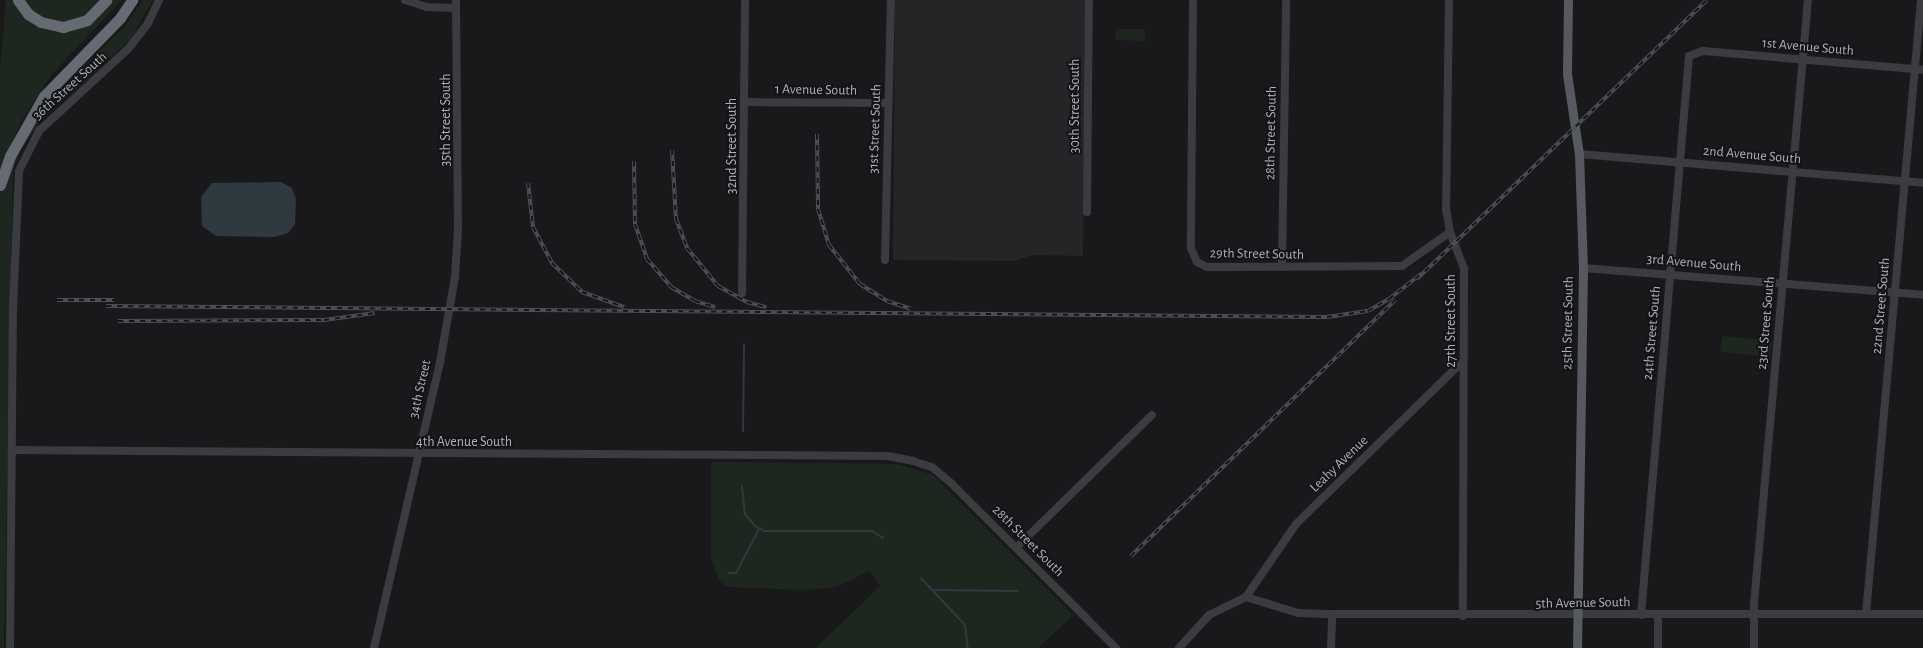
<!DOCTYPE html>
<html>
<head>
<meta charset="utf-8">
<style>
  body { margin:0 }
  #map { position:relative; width:1923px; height:648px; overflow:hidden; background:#19191b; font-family:"Alegreya Sans",sans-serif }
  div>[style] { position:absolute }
  .built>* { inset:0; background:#252528 }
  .green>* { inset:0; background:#1e271f }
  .water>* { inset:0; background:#2e3a40 }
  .stream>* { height:2px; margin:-1px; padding:0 1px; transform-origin:1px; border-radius:1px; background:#2e3a40 }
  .minor>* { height:8px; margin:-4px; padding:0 4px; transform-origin:4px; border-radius:4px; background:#3a3c40 }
  .major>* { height:9px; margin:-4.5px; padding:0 4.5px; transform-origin:4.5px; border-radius:4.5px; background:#56595f }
  .highway>* { height:11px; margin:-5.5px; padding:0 5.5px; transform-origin:5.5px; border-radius:5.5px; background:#666a72 }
  .rail>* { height:4px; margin-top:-2px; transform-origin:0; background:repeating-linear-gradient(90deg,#141416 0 5.5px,#4d5055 0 11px); box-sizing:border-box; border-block:1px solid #4d5055 }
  span { translate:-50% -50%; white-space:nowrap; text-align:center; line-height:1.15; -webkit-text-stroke:4px #141416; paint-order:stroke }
  .street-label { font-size:14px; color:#abb2bb }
</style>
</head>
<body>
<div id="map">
  <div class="built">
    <i style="clip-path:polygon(895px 0,1085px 0,1083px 256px,1033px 255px,1014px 261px,893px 260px)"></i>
  </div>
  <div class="green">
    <i style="clip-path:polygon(6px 0,13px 0,36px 24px,88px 24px,98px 17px,111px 0,122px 0,52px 74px,22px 120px,0 171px,0 70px)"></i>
    <i style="clip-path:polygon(22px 0,101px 0,84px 17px,65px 22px,36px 15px)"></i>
    <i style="clip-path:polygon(143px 0,153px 0,130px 40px,38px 124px,19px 153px,13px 173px,4px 648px,0 648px,0 193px,7px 171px,35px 121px,66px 84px,125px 26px)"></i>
    <i style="clip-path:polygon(1116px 29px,1145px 29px,1145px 41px,1115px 40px)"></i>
    <i style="clip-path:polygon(1722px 336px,1772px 341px,1770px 357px,1720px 352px)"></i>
    <i style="clip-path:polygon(711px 462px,897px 464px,933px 475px,1073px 615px,1038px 648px,816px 648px,880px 586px,870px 571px,836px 587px,807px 590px,728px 587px,719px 581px,711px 557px)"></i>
  </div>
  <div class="water">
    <i style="clip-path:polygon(281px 182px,292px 188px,296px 199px,295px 224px,288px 233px,275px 237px,216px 236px,202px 226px,201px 197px,212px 183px)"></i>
  </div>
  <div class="stream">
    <i style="left:743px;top:431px;width:87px;rotate:-89.3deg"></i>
    <i style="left:742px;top:486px;width:28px;rotate:84deg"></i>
    <i style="left:745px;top:514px;width:16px;rotate:50deg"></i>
    <i style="left:755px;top:526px;width:10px;rotate:29deg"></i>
    <i style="left:764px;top:531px;width:108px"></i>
    <i style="left:872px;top:531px;width:13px;rotate:32deg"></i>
    <i style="left:728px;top:573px;width:8px"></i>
    <i style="left:736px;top:573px;width:50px;rotate:-62.4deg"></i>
    <i style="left:921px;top:578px;width:64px;rotate:46.9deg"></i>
    <i style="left:965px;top:625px;width:23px;rotate:83deg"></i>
    <i style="left:935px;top:590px;width:83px;rotate:0.7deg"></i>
  </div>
  <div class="minor">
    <i style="left:405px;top:0;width:22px;rotate:18deg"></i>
    <i style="left:426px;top:7px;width:30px;rotate:2deg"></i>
    <i style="left:1193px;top:0;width:248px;rotate:90.5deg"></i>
    <i style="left:1191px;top:248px;width:15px;rotate:67deg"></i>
    <i style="left:1197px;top:262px;width:11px;rotate:27deg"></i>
    <i style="left:1207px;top:267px;width:195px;rotate:-0.3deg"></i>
    <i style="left:1402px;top:266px;width:59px;rotate:-35.3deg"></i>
    <i style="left:1449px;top:0;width:209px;rotate:90.8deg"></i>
    <i style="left:1446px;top:209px;width:23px;rotate:80deg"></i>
    <i style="left:1450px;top:232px;width:40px;rotate:69deg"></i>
    <i style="left:1464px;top:269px;width:347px;rotate:90.2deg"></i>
    <i style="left:744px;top:102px;width:144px;rotate:0.4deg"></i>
    <i style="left:1579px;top:154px;width:345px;rotate:4.8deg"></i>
    <i style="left:1087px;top:212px;width:212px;rotate:-89.5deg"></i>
    <i style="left:885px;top:260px;width:260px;rotate:-88.7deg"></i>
    <i style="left:1282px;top:267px;width:267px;rotate:-89.1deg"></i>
    <i style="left:1583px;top:268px;width:341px;rotate:4.5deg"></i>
    <i style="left:742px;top:293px;width:293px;rotate:-89.4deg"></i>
    <i style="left:12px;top:450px;width:876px;rotate:0.39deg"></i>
    <i style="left:888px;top:456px;width:25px;rotate:11deg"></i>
    <i style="left:913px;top:461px;width:20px;rotate:18deg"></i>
    <i style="left:932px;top:467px;width:26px;rotate:40deg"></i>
    <i style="left:952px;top:484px;width:232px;rotate:45deg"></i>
    <i style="left:1016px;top:548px;width:190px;rotate:-44.4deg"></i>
    <i style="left:1246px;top:597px;width:54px;rotate:17.1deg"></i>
    <i style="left:1298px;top:613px;width:34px;rotate:2deg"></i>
    <i style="left:1332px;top:614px;width:591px"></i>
    <i style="left:1866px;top:614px;width:616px;rotate:-84.88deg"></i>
    <i style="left:1641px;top:615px;width:561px;rotate:-85.09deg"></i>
    <i style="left:1689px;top:56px;width:15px;rotate:-20deg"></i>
    <i style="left:1703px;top:51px;width:221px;rotate:4.9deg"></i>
    <i style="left:10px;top:648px;width:339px;rotate:-89.5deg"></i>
    <i style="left:13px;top:309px;width:138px;rotate:-87.5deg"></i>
    <i style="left:19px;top:171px;width:45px;rotate:-63.4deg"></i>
    <i style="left:39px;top:131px;width:121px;rotate:-42.7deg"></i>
    <i style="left:128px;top:49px;width:33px;rotate:-52deg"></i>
    <i style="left:148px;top:23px;width:25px;rotate:-64deg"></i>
    <i style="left:374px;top:648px;width:294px;rotate:-77deg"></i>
    <i style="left:440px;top:362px;width:86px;rotate:-80deg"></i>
    <i style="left:455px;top:277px;width:48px;rotate:-86.4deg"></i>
    <i style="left:458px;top:229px;width:229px;rotate:-90.5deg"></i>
    <i style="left:1179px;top:648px;width:45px;rotate:-47.7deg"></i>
    <i style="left:1209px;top:615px;width:41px;rotate:-25.9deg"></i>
    <i style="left:1246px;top:597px;width:88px;rotate:-55.6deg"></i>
    <i style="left:1296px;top:524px;width:233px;rotate:-44.3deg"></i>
    <i style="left:1331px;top:648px;width:34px;rotate:-88deg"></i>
    <i style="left:1658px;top:648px;width:33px;rotate:-90deg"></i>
    <i style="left:1754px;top:648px;width:44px;rotate:-90deg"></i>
    <i style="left:1754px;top:604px;width:606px;rotate:-84.89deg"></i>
  </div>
  <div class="major">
    <i style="left:1568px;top:0;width:74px;rotate:90.8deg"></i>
    <i style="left:1567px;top:74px;width:81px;rotate:81.5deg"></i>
    <i style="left:1579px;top:154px;width:114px;rotate:88deg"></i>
    <i style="left:1583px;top:268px;width:380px;rotate:90.9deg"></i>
  </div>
  <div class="highway">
    <i style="left:18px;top:0;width:17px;rotate:54deg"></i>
    <i style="left:28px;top:14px;width:15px;rotate:32deg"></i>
    <i style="left:41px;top:22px;width:23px;rotate:13deg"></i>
    <i style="left:63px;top:27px;width:25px;rotate:-16deg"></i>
    <i style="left:87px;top:20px;width:28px;rotate:-46deg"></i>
    <i style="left:0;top:185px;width:31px;rotate:-71deg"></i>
    <i style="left:10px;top:156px;width:69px;rotate:-60.5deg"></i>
    <i style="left:44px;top:96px;width:109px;rotate:-45.7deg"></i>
    <i style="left:120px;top:18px;width:22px;rotate:-56deg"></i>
  </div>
  <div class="rail">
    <i style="left:817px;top:134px;width:75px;rotate:89.2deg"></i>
    <i style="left:818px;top:209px;width:38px;rotate:73deg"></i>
    <i style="left:829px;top:245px;width:50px;rotate:51.5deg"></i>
    <i style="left:860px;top:284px;width:32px;rotate:32deg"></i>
    <i style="left:887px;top:301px;width:25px;rotate:18deg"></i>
    <i style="left:672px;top:150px;width:69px;rotate:86.7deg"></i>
    <i style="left:676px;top:219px;width:31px;rotate:69deg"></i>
    <i style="left:687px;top:248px;width:49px;rotate:50.8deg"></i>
    <i style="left:718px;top:286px;width:33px;rotate:29deg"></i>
    <i style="left:747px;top:302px;width:20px;rotate:15deg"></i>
    <i style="left:634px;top:161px;width:63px;rotate:89.1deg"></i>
    <i style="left:635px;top:224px;width:37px;rotate:71deg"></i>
    <i style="left:647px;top:259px;width:37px;rotate:49deg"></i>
    <i style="left:671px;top:287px;width:28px;rotate:30deg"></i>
    <i style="left:695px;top:301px;width:21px;rotate:17deg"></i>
    <i style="left:528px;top:183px;width:44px;rotate:83.5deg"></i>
    <i style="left:533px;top:227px;width:41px;rotate:62.2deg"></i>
    <i style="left:552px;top:263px;width:42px;rotate:44deg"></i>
    <i style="left:582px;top:292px;width:45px;rotate:19.7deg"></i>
    <i style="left:1417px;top:279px;width:402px;rotate:-43.9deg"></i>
    <i style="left:57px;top:300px;width:57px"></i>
    <i style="left:106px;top:306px;width:1221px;rotate:0.52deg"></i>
    <i style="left:1327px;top:317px;width:41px;rotate:-8.3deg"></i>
    <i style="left:1368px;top:311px;width:24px;rotate:-30deg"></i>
    <i style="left:1389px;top:299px;width:41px;rotate:-38deg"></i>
    <i style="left:118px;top:321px;width:206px;rotate:-0.3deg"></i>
    <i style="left:324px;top:320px;width:51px;rotate:-7.8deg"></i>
    <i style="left:1131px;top:556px;width:368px;rotate:-44.1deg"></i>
  </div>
  <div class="street-label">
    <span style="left:1808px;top:47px;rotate:5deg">1st Avenue South</span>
    <span style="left:70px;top:86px;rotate:-42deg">36th Street South</span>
    <span style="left:816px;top:90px;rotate:1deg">1 Avenue South</span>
    <span style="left:1075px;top:106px;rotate:-90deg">30th Street South</span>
    <span style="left:446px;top:120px;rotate:-90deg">35th Street South</span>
    <span style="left:875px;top:129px;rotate:-88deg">31st Street South</span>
    <span style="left:1271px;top:133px;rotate:-89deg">28th Street South</span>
    <span style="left:732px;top:146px;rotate:-90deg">32nd Street South</span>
    <span style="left:1752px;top:155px;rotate:5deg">2nd Avenue South</span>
    <span style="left:1257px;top:254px;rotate:1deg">29th Street South</span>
    <span style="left:1694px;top:263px;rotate:5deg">3rd Avenue South</span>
    <span style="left:1881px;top:306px;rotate:-85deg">22nd Street South</span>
    <span style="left:1451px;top:321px;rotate:-90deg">27th Street South</span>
    <span style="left:1568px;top:323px;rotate:-89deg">25th Street South</span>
    <span style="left:1766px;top:323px;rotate:-85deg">23rd Street South</span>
    <span style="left:1652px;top:333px;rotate:-85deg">24th Street South</span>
    <span style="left:420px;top:389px;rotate:-77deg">34th Street</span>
    <span style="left:464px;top:442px">4th Avenue South</span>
    <span style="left:1339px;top:464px;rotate:-44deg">Leahy Avenue</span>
    <span style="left:1028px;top:541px;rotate:45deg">28th Street South</span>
    <span style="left:1583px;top:603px;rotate:-1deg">5th Avenue South</span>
  </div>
</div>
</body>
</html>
